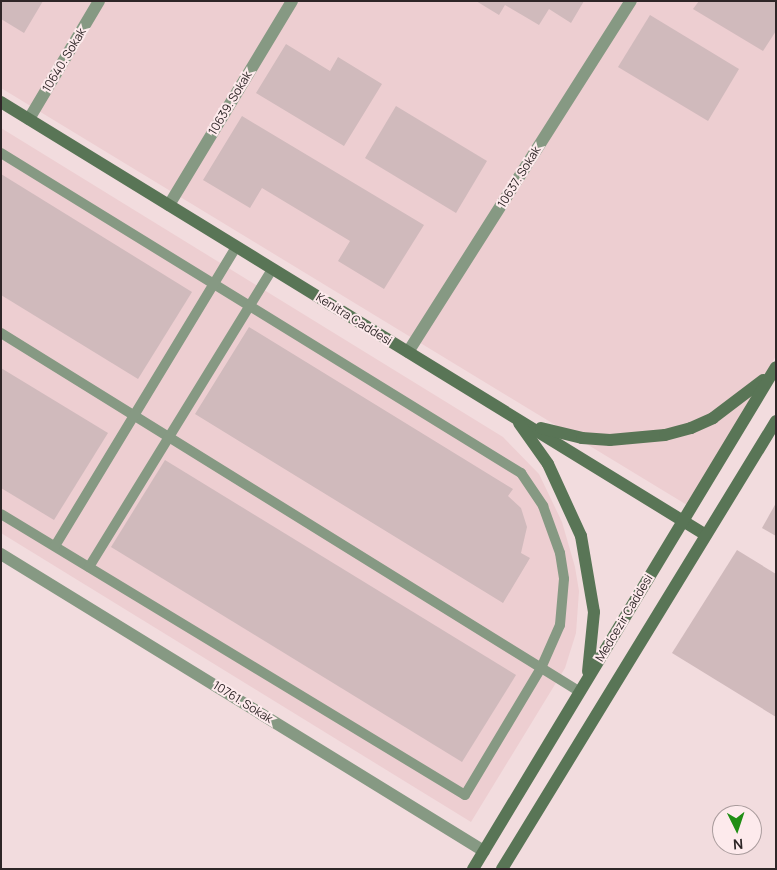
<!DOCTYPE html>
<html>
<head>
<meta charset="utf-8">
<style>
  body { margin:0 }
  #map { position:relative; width:777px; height:870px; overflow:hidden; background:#f2dcde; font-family:Manrope,sans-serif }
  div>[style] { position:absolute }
  .built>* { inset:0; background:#edced1 }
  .building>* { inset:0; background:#d0babc }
  .lane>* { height:10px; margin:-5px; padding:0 5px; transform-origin:5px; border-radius:5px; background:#869983 }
  .street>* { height:12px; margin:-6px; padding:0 6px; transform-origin:6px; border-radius:6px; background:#869983 }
  .secondary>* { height:12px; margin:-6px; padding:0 6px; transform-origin:6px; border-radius:6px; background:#597556 }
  span { translate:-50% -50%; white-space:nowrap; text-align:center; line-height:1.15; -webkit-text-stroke:4px #fdeaec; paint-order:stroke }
  .street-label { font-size:12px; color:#2e2627 }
  .frame { position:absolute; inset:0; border:2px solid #2e2627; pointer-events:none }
  .north { position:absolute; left:712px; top:805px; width:50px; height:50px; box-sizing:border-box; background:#fdeaec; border:1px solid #aa9c9d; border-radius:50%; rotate:176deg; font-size:14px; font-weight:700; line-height:20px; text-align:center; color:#2e2627 }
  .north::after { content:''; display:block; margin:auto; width:18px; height:22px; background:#208e14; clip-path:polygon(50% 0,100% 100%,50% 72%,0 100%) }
</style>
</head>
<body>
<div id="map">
  <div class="built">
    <i style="clip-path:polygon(1px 1px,776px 1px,776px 356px,687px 505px,1px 88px)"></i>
    <i style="clip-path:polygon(1px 128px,503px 437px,539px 474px,562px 522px,575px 567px,579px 591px,576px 633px,565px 668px,471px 822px,1px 533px)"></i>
  </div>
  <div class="building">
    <i style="clip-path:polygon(1px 1px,43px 1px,24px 33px,1px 19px)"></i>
    <i style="clip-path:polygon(476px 1px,584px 1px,571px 23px,549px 9px,539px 25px,505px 5px,499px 15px)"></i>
    <i style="clip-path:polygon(699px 1px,776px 1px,776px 31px,763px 51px,693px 9px)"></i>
    <i style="clip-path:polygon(650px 15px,739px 69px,708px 121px,618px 67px)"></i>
    <i style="clip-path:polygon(286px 44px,330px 71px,338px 57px,382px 84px,344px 146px,256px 93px)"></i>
    <i style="clip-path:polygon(396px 106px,487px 161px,456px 213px,365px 158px)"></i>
    <i style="clip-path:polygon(242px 116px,424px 225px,384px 289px,338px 261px,350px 241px,262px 188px,250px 208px,203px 180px)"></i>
    <i style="clip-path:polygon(1px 174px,192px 292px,138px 379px,1px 295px)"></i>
    <i style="clip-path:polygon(249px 327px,513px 489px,508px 496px,521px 508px,527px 527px,521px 553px,530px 558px,503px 603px,195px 414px)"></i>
    <i style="clip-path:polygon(1px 368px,108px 433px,54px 520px,1px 488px)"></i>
    <i style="clip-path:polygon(165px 460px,516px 675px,462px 762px,111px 547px)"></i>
    <i style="clip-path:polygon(776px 503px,776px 536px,762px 528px)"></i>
    <i style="clip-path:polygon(737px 550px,776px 574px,776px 717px,672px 653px)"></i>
  </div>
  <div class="lane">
    <i style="left:1px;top:153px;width:611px;rotate:31.61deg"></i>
    <i style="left:521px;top:473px;width:40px;rotate:56deg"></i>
    <i style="left:543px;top:506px;width:50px;rotate:70.1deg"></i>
    <i style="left:560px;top:553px;width:26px;rotate:81deg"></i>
    <i style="left:564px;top:579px;width:46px;rotate:95deg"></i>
    <i style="left:560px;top:625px;width:47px;rotate:113.8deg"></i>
    <i style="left:541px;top:668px;width:148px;rotate:120.9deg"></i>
    <i style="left:465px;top:795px;width:542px;rotate:-148.8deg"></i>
    <i style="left:1px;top:333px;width:681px;rotate:31.8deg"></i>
    <i style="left:55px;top:546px;width:350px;rotate:-58.8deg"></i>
    <i style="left:89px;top:567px;width:350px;rotate:-58.4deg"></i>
  </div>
  <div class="street">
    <i style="left:29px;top:119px;width:137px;rotate:-59.3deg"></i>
    <i style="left:169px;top:205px;width:238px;rotate:-58.9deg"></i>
    <i style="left:408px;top:352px;width:416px;rotate:-57.6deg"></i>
    <i style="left:1px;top:554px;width:567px;rotate:31.59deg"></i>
  </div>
  <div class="secondary">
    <i style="left:1px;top:102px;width:827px;rotate:31.56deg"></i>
    <i style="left:519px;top:423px;width:50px;rotate:54.7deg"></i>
    <i style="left:548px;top:464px;width:79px;rotate:65.4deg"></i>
    <i style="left:581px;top:536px;width:77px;rotate:80.3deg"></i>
    <i style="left:594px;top:612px;width:60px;rotate:95.7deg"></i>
    <i style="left:541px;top:428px;width:42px;rotate:13.7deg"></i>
    <i style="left:582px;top:438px;width:28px;rotate:4deg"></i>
    <i style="left:610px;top:440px;width:55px;rotate:-5.2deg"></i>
    <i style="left:665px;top:435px;width:27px;rotate:-15deg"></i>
    <i style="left:691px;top:428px;width:24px;rotate:-24deg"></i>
    <i style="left:713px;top:418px;width:63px;rotate:-37.2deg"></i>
    <i style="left:473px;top:869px;width:586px;rotate:-58.89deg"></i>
    <i style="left:502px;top:869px;width:525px;rotate:-58.55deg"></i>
  </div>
  <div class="street-label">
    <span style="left:64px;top:60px;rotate:-59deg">10640. Sokak</span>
    <span style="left:230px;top:103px;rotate:-59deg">10639. Sokak</span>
    <span style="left:519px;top:177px;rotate:-58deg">10637. Sokak</span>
    <span style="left:354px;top:319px;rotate:32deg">Kenitra Caddesi</span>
    <span style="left:624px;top:618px;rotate:-59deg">Medcezir Caddesi</span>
    <span style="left:243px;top:702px;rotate:32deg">10761. Sokak</span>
  </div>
  <div class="frame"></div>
  <div class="north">N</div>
</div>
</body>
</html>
